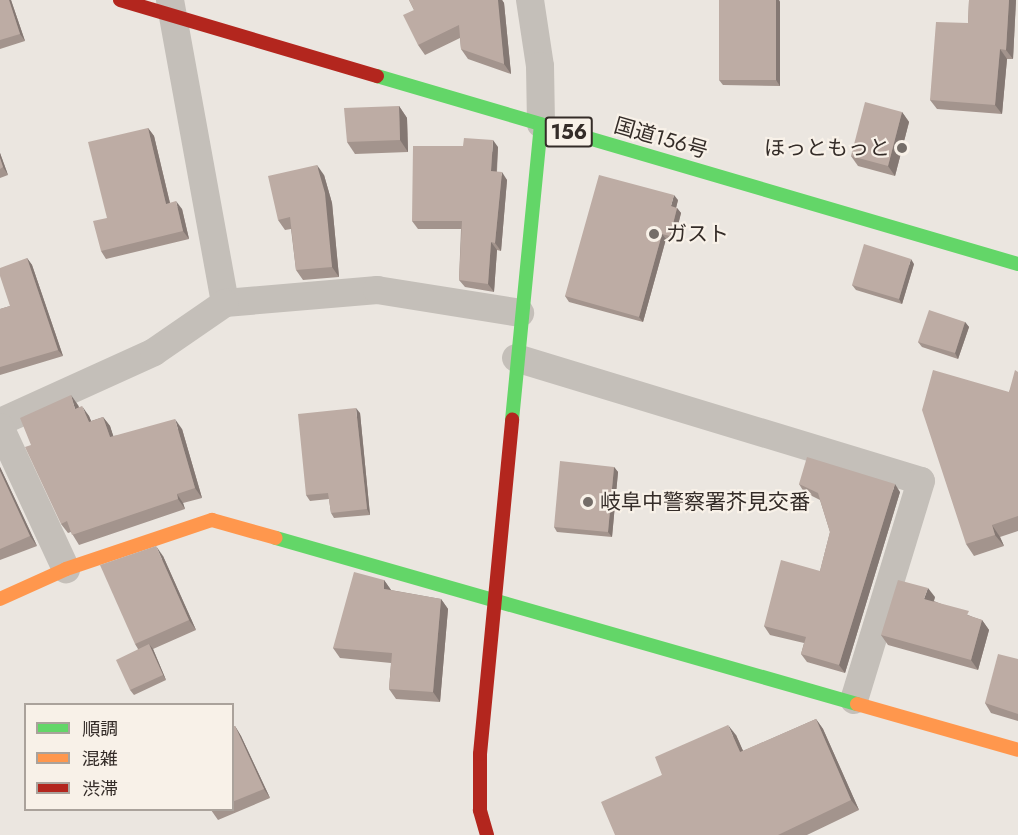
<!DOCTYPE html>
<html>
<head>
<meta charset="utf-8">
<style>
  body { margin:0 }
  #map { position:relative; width:1018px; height:835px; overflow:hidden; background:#ebe6e0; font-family:Jost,"Noto Sans JP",sans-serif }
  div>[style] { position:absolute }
  .street>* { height:28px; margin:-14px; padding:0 14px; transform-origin:14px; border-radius:14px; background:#c4bfb9 }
  .fast>* { height:14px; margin:-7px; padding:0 7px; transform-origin:7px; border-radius:7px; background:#63d668 }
  .slow>* { height:14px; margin:-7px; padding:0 7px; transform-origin:7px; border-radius:7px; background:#ff974d }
  .jam>* { height:14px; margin:-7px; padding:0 7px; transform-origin:7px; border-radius:7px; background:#b3261e }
  .wall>* { inset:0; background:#a3948d }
  .shaded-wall>* { inset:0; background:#847873 }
  .building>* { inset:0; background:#bdaca4 }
  .dots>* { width:16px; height:16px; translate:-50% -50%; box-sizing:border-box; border:3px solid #f8f1e8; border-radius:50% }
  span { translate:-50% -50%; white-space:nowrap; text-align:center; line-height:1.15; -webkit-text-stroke:4.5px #f8f1e8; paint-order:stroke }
  .shield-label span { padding:2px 4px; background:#f8f1e8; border:2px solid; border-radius:4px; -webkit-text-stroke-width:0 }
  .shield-label { font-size:20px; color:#342c28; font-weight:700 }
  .street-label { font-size:21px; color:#342c28 }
  .poi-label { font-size:21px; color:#342c28 }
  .right { translate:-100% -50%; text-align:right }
  .left { translate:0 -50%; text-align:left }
  .legend { position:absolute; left:24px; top:703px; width:210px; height:108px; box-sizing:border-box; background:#f8f1e8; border:2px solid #aaa29b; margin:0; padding:8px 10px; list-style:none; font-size:18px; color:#342c28 }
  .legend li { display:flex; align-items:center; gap:12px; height:30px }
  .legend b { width:30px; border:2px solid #aaa29b }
</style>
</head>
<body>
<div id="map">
  <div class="street">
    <i style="left:170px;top:0;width:308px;rotate:79.7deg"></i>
    <i style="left:225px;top:303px;width:153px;rotate:-4.9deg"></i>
    <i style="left:377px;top:290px;width:145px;rotate:9.1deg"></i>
    <i style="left:530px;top:0;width:67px;rotate:81.4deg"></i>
    <i style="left:540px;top:66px;width:58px;rotate:89deg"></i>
    <i style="left:516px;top:358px;width:423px;rotate:16.9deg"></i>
    <i style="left:921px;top:481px;width:229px;rotate:107deg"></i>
    <i style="left:0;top:422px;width:169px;rotate:-24.4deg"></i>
    <i style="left:154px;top:352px;width:86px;rotate:-34.6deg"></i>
    <i style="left:0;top:427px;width:157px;rotate:65.1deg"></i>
  </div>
  <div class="fast">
    <i style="left:377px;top:76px;width:668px;rotate:16.35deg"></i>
    <i style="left:512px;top:420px;width:297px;rotate:-84.4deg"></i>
    <i style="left:276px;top:538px;width:604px;rotate:15.95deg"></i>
  </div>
  <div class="slow">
    <i style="left:0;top:599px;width:72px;rotate:-24.4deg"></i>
    <i style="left:66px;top:569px;width:154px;rotate:-18.6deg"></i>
    <i style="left:212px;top:520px;width:66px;rotate:15.7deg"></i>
    <i style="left:857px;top:704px;width:167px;rotate:15.9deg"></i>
  </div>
  <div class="jam">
    <i style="left:120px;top:0;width:268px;rotate:16.5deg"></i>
    <i style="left:487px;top:835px;width:26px;rotate:-106deg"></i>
    <i style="left:480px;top:810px;width:56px;rotate:-90deg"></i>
    <i style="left:480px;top:754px;width:336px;rotate:-84.5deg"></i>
  </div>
  <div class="wall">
    <i style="clip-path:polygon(0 0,11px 0,12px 3px,25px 41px,0 49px)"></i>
    <i style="clip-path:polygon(409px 0,502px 0,504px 3px,511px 74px,468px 59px,461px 49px,460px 38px,425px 55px,418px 45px,414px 10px)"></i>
    <i style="clip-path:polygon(719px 0,779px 0,780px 2px,780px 86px,723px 85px,719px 80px)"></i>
    <i style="clip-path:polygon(969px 0,1016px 0,1013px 59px,1007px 59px,1002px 114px,937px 109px,930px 100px,968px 23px)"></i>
    <i style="clip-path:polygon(399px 106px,407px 118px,408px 152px,355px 154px,347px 142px)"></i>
    <i style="clip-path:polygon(902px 112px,909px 122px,895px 176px,858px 166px,851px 156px)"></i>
    <i style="clip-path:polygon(148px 128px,154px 136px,170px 203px,182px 209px,189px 239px,106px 259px,101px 251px,107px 218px)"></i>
    <i style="clip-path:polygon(498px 147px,497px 172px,507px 180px,501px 251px,497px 250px,494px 292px,465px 287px,459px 280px,461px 229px,418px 229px,412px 221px)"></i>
    <i style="clip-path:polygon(0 153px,8px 175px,0 178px)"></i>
    <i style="clip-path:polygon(324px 175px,332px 203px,339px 277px,303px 280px,296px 270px,291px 229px,285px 230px,278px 220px)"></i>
    <i style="clip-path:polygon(678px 200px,676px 208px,677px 208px,681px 213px,674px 241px,666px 239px,643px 322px,569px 302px,565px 296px)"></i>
    <i style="clip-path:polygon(27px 258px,32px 265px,63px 356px,0 375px,0 309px,10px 306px)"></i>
    <i style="clip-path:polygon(914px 264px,902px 304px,856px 290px,852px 285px)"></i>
    <i style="clip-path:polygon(965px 322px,969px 327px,958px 359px,922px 347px,918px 342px)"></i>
    <i style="clip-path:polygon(1018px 372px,1018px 531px,1000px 537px,1004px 546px,974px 556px,966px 544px,1009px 392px)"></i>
    <i style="clip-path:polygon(78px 405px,79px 407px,89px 416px,91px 421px,103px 417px,110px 426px,113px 436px,182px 429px,202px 498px,183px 503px,185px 509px,79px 545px,71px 532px,68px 533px,61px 524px)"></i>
    <i style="clip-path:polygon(360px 413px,370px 515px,334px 518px,331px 513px,329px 499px,310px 501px,306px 495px)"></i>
    <i style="clip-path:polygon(0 467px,37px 546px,0 560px)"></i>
    <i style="clip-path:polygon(614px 467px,618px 472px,612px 537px,557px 532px,554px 527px)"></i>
    <i style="clip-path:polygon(799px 484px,900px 492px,845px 673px,807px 662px,801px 654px,804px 643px,770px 635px,764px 626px,820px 571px,830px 532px,820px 500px,804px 492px)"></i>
    <i style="clip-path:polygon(163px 556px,196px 630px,153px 649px,166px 680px,134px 695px,130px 690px,138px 649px,135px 644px)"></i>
    <i style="clip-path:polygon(384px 580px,391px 590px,441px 599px,448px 609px,440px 702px,396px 699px,389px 689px,391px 663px,340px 658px,333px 648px)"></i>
    <i style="clip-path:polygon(935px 597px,934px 601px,973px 617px,982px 620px,989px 630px,978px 670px,888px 645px,881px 635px)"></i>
    <i style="clip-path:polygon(1018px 659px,1018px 721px,991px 713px,985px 703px)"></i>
    <i style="clip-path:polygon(816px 719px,823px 729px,859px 810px,807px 835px,615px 835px,662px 775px,736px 735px,743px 751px)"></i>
    <i style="clip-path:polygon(235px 726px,241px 736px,270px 798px,218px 820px,211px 810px,232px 810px,232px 727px)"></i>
  </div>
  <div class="shaded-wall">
    <i style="clip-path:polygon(9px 0,11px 0,12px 3px,25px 41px,20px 34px)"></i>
    <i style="clip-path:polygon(497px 0,502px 0,504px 3px,511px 74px,504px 64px)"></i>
    <i style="clip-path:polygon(776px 0,779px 0,780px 2px,780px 86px,776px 80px)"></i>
    <i style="clip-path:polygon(1009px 0,1016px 0,1013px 59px,1006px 50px)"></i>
    <i style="clip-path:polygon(1000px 49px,1007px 59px,1002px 114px,995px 105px)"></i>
    <i style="clip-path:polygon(399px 106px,407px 118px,408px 152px,400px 140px)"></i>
    <i style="clip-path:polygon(902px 112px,909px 122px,895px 176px,888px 166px)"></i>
    <i style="clip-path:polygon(148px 128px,154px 136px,172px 212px,166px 204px)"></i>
    <i style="clip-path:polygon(493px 140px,498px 147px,496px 179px,491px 171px)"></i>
    <i style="clip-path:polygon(0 153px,8px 175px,3px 167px,0 158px)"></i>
    <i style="clip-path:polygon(317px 165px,324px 175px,332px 203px,339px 277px,332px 267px)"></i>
    <i style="clip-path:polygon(502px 172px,507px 180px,501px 251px,495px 243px)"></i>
    <i style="clip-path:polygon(674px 195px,678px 200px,675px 212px,671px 206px)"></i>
    <i style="clip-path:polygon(176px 201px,182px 209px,189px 239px,183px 231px)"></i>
    <i style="clip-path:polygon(677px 208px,681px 213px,674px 241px,670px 236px)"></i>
    <i style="clip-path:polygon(662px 234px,666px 239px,643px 322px,639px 317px)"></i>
    <i style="clip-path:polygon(491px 242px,497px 250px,494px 292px,488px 284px)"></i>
    <i style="clip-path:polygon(27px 258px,32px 265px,63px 356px,58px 350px)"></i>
    <i style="clip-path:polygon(911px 259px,914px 264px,902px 304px,899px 299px)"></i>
    <i style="clip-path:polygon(965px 322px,969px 327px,958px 359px,955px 353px)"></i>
    <i style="clip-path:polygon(71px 395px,78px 405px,82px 418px,75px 409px)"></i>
    <i style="clip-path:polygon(82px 406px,89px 416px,95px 431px,89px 422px)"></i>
    <i style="clip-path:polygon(356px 408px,360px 413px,370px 515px,367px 509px)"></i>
    <i style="clip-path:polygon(103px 417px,110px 426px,117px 447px,110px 437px)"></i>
    <i style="clip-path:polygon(175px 419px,182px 429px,202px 498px,195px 488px)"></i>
    <i style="clip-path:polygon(0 467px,1px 469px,37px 546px,30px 536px,0 471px)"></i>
    <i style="clip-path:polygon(614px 467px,618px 472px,612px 537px,608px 532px)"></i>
    <i style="clip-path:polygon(895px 484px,900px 492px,845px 673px,839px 665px)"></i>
    <i style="clip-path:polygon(177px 494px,183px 503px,185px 509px,178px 499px)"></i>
    <i style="clip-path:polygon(992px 525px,1000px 537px,1004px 546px,995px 535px)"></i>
    <i style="clip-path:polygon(156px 546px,163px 556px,196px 630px,189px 620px)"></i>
    <i style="clip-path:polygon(384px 580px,391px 590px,384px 589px)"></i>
    <i style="clip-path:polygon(928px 588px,935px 597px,931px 609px,924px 599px)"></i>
    <i style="clip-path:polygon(441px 599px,448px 609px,440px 702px,433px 692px)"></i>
    <i style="clip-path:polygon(982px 620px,989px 630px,978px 670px,971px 660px)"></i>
    <i style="clip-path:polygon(149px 644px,153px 649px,166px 680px,163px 675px)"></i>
    <i style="clip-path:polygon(816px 719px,823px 729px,859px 810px,851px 800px)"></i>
    <i style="clip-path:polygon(728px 725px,736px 735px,748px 762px,740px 752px)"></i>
    <i style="clip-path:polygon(235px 726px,241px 736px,270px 798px,264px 789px)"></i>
  </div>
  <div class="building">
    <i style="clip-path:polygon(0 0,9px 0,20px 34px,0 40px)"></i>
    <i style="clip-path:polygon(409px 0,498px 0,504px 64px,461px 49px,459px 25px,418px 45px,403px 15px,414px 10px)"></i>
    <i style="clip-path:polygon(719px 0,776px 0,776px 80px,719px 80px)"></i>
    <i style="clip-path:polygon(969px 0,1009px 0,1006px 50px,1000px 49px,995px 105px,930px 100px,936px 22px,968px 23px)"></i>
    <i style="clip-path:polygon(865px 102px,902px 112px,888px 166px,851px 156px)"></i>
    <i style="clip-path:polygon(399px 106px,400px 140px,347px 142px,344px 108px)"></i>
    <i style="clip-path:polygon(148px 128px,166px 204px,176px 201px,183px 231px,101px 251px,93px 221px,107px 218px,88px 142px)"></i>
    <i style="clip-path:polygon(464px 138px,493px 140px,491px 171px,502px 172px,495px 243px,491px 242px,488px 284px,459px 280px,462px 221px,412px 221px,413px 146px,463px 146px)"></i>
    <i style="clip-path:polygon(0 158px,3px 167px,0 169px)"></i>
    <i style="clip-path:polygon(317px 165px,325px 193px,332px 267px,296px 270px,290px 217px,278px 220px,268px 176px)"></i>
    <i style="clip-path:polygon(599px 175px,674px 195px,671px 206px,677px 208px,670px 236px,662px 234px,639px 317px,565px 296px)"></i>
    <i style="clip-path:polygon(864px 244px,911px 259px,899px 299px,852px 285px)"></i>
    <i style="clip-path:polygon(27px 258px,58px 350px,0 367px,0 309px,10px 306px,0 276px,0 268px)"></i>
    <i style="clip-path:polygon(929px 310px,965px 322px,955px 353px,918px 342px)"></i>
    <i style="clip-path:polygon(933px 370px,1009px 392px,1015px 370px,1018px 372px,1018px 516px,992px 525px,995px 535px,966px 544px,922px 410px)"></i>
    <i style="clip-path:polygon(71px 395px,75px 409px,82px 406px,89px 422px,103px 417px,110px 437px,175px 419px,195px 488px,177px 494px,178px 499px,72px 535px,67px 521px,61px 524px,25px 447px,31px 445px,20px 418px)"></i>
    <i style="clip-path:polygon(356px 408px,367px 509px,331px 513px,328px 493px,306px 495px,298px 414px)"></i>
    <i style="clip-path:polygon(807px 457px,895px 484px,839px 665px,801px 654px,806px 637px,764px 626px,781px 560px,820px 571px,830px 532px,818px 493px,799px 484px)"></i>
    <i style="clip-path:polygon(560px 461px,614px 467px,608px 532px,554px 527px)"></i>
    <i style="clip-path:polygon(0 471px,30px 536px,0 549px)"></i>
    <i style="clip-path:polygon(156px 546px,189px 620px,135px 644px,100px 565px)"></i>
    <i style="clip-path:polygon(354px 572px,384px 580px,384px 589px,441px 599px,433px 692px,389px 689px,392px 653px,333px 648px)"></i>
    <i style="clip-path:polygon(898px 580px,928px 588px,924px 599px,969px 611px,967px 615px,982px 620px,971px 660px,881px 635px)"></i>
    <i style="clip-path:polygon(149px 644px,163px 675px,130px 690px,116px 660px)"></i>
    <i style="clip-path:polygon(998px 654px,1018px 659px,1018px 714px,985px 703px)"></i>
    <i style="clip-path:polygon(816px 719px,851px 800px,778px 835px,615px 835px,601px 802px,662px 775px,655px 757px,728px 725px,740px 752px)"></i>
    <i style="clip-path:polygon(235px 726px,264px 789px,232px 802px,232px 727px)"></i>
  </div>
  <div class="dots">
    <i style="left:902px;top:148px;background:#746d68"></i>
    <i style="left:654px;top:234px;background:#746d68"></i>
    <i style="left:588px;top:502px;background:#746d68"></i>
  </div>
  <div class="shield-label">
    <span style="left:569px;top:132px">156</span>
  </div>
  <div class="street-label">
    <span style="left:661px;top:138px;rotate:16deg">国道156号</span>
  </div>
  <div class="poi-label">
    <span class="right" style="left:890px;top:148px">ほっともっと</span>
    <span class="left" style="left:666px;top:234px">ガスト</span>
    <span class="left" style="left:600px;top:502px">岐阜中警察署芥見交番</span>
  </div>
  <ul class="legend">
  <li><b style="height:8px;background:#63d668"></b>順調</li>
  <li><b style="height:8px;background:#ff974d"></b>混雑</li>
  <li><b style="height:8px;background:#b3261e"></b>渋滞</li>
  </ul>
</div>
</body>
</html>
